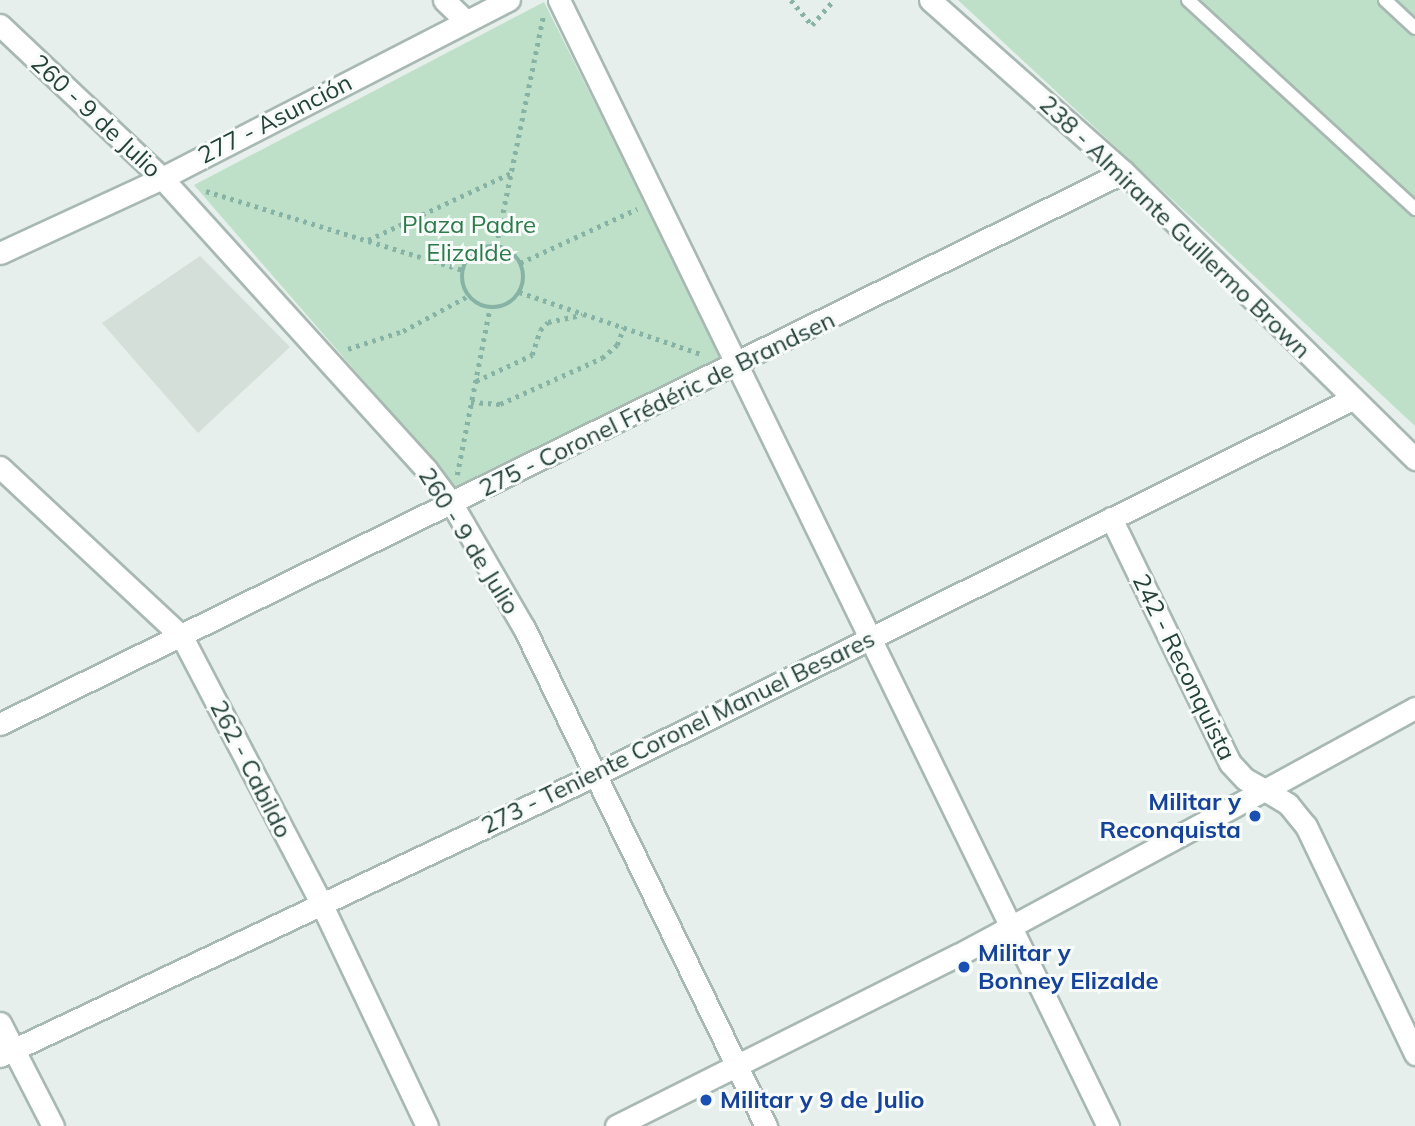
<!DOCTYPE html>
<html>
<head>
<meta charset="utf-8">
<style>
  body { margin:0 }
  #map { position:relative; width:1415px; height:1126px; overflow:hidden; background:#e6efeb; font-family:Mulish,sans-serif }
  div>[style] { position:absolute }
  .built>* { inset:0; background:#d4dfda }
  .green>* { inset:0; background:#bfe0c8 }
  .path>* { height:4.5px; margin-top:-2.25px; transform-origin:0; background:repeating-linear-gradient(90deg,#86b3a5 0 3.5px,transparent 0 8.5px) }
  .path>.ring { margin:-2.25px; padding:0; box-sizing:content-box; background:none; border:4.5px solid #86b3a5; border-radius:50% }
  .roads { filter:drop-shadow(2px 0 #a8b8b2) drop-shadow(-2px 0 #a8b8b2) drop-shadow(0 2px #a8b8b2) drop-shadow(0 -2px #a8b8b2) }
  .service>* { height:12px; margin:-6px; padding:0 6px; transform-origin:6px; border-radius:6px; background:#fff }
  .minor>* { height:21px; margin:-10.5px; padding:0 10.5px; transform-origin:10.5px; border-radius:10.5px; background:#fff }
  .tertiary>* { height:21px; margin:-10.5px; padding:0 10.5px; transform-origin:10.5px; border-radius:10.5px; background:#fff }
  .dots>* { width:19px; height:19px; translate:-50% -50%; box-sizing:border-box; border:4px solid #f7fbf9; border-radius:50% }
  span { translate:-50% -50%; white-space:nowrap; text-align:center; line-height:1.15; -webkit-text-stroke:6px #f7fbf9; paint-order:stroke }
  .street-label { font-size:24px; color:#24423a }
  .park-label { font-size:24px; color:#2d7a4b }
  .transit-label { font-size:24px; color:#164399; font-weight:700 }
  .right { translate:-100% -50%; text-align:right }
  .left { translate:0 -50%; text-align:left }
</style>
</head>
<body>
<div id="map">
  <div class="built">
    <i style="clip-path:polygon(200px 256px,290px 347px,198px 433px,102px 323px)"></i>
  </div>
  <div class="green">
    <i style="clip-path:polygon(958px 0,1415px 0,1415px 426px)"></i>
    <i style="clip-path:polygon(544px 2px,724px 361px,457px 488px,194px 185px)"></i>
  </div>
  <div class="path">
    <i style="left:791px;top:0;width:33px;rotate:50deg"></i>
    <i style="left:812px;top:25px;width:33px;rotate:-49deg"></i>
    <i style="left:206px;top:191px;width:268px;rotate:17.1deg"></i>
    <i style="left:368px;top:240px;width:158px;rotate:-25.1deg"></i>
    <i style="left:496px;top:246px;width:234px;rotate:-78.4deg"></i>
    <i class="ring" style="left:462px;top:246px;width:57.5px;height:57.5px"></i>
    <i style="left:520px;top:263px;width:129px;rotate:-24.8deg"></i>
    <i style="left:519px;top:292px;width:195px;rotate:18.8deg"></i>
    <i style="left:348px;top:349px;width:58px;rotate:-18.1deg"></i>
    <i style="left:403px;top:331px;width:74px;rotate:-28.3deg"></i>
    <i style="left:476px;top:381px;width:62px;rotate:-24.9deg"></i>
    <i style="left:532px;top:355px;width:26px;rotate:-72deg"></i>
    <i style="left:540px;top:330px;width:11px;rotate:-45deg"></i>
    <i style="left:548px;top:322px;width:35px;rotate:-12deg"></i>
    <i style="left:471px;top:402px;width:29px;rotate:4deg"></i>
    <i style="left:500px;top:404px;width:112px;rotate:-24.3deg"></i>
    <i style="left:602px;top:358px;width:20px;rotate:-41deg"></i>
    <i style="left:617px;top:345px;width:19px;rotate:-69deg"></i>
    <i style="left:457px;top:475px;width:171px;rotate:-78.9deg"></i>
  </div>
  <div class="roads">
    <div class="service">
      <i style="left:1188px;top:0;width:309px;rotate:42.6deg"></i>
      <i style="left:1385px;top:0;width:41px;rotate:43deg"></i>
    </div>
    <div class="minor">
      <i style="left:444px;top:0;width:30px;rotate:44deg"></i>
      <i style="left:559px;top:0;width:1253px;rotate:64.01deg"></i>
      <i style="left:930px;top:0;width:259px;rotate:41.6deg"></i>
      <i style="left:1124px;top:172px;width:409px;rotate:44.6deg"></i>
      <i style="left:0;top:25px;width:223px;rotate:43.4deg"></i>
      <i style="left:162px;top:178px;width:393px;rotate:47.8deg"></i>
      <i style="left:426px;top:469px;width:44px;rotate:53.4deg"></i>
      <i style="left:452px;top:504px;width:143px;rotate:59.9deg"></i>
      <i style="left:524px;top:628px;width:554px;rotate:64.08deg"></i>
      <i style="left:0;top:253px;width:179px;rotate:-24.8deg"></i>
      <i style="left:162px;top:178px;width:390px;rotate:-27.2deg"></i>
      <i style="left:0;top:467px;width:249px;rotate:43deg"></i>
      <i style="left:182px;top:637px;width:300px;rotate:62.4deg"></i>
      <i style="left:321px;top:903px;width:247px;rotate:64.6deg"></i>
      <i style="left:1111px;top:518px;width:272px;rotate:64.1deg"></i>
      <i style="left:1230px;top:763px;width:22px;rotate:47deg"></i>
      <i style="left:1245px;top:779px;width:23px;rotate:29deg"></i>
      <i style="left:1265px;top:790px;width:171px;rotate:-28.7deg"></i>
      <i style="left:0;top:724px;width:1252px;rotate:-26.16deg"></i>
      <i style="left:0;top:1023px;width:116px;rotate:62.8deg"></i>
      <i style="left:0;top:1056px;width:658px;rotate:-25.28deg"></i>
      <i style="left:595px;top:775px;width:845px;rotate:-26.41deg"></i>
    </div>
    <div class="tertiary">
      <i style="left:616px;top:1126px;width:382px;rotate:-26.6deg"></i>
      <i style="left:958px;top:955px;width:349px;rotate:-28.3deg"></i>
      <i style="left:1265px;top:790px;width:27px;rotate:31deg"></i>
      <i style="left:1288px;top:804px;width:28px;rotate:51deg"></i>
      <i style="left:1306px;top:826px;width:253px;rotate:64.4deg"></i>
    </div>
  </div>
  <div class="dots">
    <i style="left:1255px;top:816px;background:#1a4fb4"></i>
    <i style="left:964px;top:967px;background:#1a4fb4"></i>
    <i style="left:706px;top:1100px;background:#1a4fb4"></i>
  </div>
  <div class="street-label">
    <span style="left:96px;top:116px;rotate:43deg">260 - 9 de Julio</span>
    <span style="left:275px;top:119px;rotate:-27deg">277 - Asunción</span>
    <span style="left:1175px;top:227px;rotate:44deg">238 - Almirante Guillermo Brown</span>
    <span style="left:657px;top:404px;rotate:-26deg">275 - Coronel Frédéric de Brandsen</span>
    <span style="left:469px;top:541px;rotate:58deg">260 - 9 de Julio</span>
    <span style="left:1184px;top:667px;rotate:64deg">242 - Reconquista</span>
    <span style="left:678px;top:732px;rotate:-26deg">273 - Teniente Coronel Manuel Besares</span>
    <span style="left:251px;top:769px;rotate:63deg">262 - Cabildo</span>
  </div>
  <div class="park-label">
    <span style="left:469px;top:239px">Plaza Padre<br>Elizalde</span>
  </div>
  <div class="transit-label">
    <span class="right" style="left:1241px;top:816px">Militar y<br>Reconquista</span>
    <span class="left" style="left:978px;top:967px">Militar y<br>Bonney Elizalde</span>
    <span class="left" style="left:720px;top:1100px">Militar y 9 de Julio</span>
  </div>
</div>
</body>
</html>
